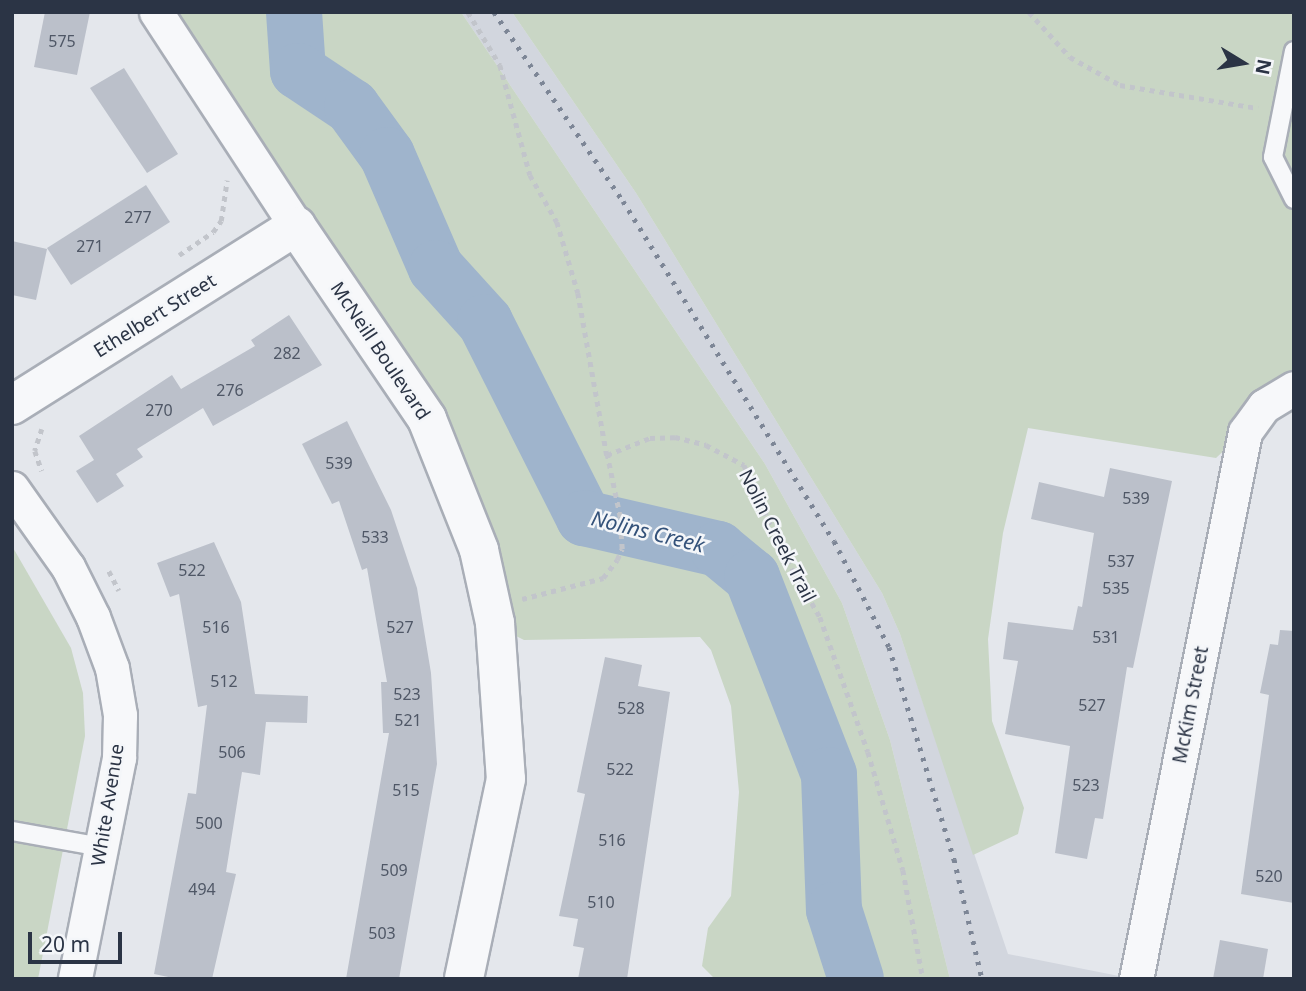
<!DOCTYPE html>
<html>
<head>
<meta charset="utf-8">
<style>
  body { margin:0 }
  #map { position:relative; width:1306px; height:991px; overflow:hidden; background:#e4e7ec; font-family:"Noto Sans",sans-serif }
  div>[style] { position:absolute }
  .built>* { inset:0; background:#d2d6de }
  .green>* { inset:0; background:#c9d6c5 }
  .river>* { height:56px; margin:-28px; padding:0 28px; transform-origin:28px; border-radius:28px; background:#9fb4cc }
  .building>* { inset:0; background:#bbc0ca }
  .path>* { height:4.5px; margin-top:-2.25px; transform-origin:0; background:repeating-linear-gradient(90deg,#c2c5cb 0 5px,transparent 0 10px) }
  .roads { filter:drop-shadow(2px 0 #a9aeb7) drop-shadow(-2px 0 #a9aeb7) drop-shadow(0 2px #a9aeb7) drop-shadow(0 -2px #a9aeb7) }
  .service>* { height:18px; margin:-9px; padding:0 9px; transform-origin:9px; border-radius:9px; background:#f7f8fa }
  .minor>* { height:33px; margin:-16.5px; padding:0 16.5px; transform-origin:16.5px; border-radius:16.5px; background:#f7f8fa }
  .tertiary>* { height:38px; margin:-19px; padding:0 19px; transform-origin:19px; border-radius:19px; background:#f7f8fa }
  .rail>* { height:5px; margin-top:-2.5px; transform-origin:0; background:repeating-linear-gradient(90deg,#7d8696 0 3.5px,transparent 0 10.5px) }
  span { translate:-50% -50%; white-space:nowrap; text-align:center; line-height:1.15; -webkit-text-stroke:5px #f4f6f9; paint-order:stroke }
  .number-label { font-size:16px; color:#4f5766 }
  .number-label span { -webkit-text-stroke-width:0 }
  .street-label { font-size:19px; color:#2b3445 }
  .water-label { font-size:21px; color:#34527a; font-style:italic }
  .frame { position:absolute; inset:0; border:14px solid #2b3445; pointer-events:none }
  .north { position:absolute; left:1208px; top:28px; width:70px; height:70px; -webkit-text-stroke:5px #f4f6f9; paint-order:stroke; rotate:101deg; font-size:19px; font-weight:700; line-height:28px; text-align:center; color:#2b3445 }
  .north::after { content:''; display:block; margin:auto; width:24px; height:32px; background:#2b3445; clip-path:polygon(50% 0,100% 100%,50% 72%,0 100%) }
  .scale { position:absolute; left:28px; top:932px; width:94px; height:32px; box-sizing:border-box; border:4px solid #2b3445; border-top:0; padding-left:9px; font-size:21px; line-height:24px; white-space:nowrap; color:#2b3445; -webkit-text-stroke:5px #f4f6f9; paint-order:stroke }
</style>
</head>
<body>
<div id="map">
  <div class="built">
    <i style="clip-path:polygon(461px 12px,512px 12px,636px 193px,882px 593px,900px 634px,1008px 954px,1134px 979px,950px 979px,890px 740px,842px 603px,765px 464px)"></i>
  </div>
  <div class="green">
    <i style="clip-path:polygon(153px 12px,461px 12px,765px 464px,842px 603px,890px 740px,950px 979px,715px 979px,702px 966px,708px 928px,731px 896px,739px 792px,731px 706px,711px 650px,700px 637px,524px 640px,492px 624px,424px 421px)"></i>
    <i style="clip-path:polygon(512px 12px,1294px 12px,1294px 385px,1216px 458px,1028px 428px,1003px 533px,988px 639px,992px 721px,1024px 808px,1018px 834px,973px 855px,900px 634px,882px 593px,636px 193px)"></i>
    <i style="clip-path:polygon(12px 546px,71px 648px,83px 693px,85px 736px,38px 979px,12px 979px)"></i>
  </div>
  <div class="river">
    <i style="left:294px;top:12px;width:59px;rotate:86.1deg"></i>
    <i style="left:298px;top:71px;width:65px;rotate:33.7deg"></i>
    <i style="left:352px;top:107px;width:59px;rotate:53.9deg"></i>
    <i style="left:387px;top:155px;width:123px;rotate:66.6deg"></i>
    <i style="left:436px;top:268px;width:73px;rotate:47.8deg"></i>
    <i style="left:485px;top:322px;width:220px;rotate:63.2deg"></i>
    <i style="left:584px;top:518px;width:138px;rotate:13deg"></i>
    <i style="left:718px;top:549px;width:44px;rotate:39.5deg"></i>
    <i style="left:752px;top:577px;width:212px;rotate:68.7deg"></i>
    <i style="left:829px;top:775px;width:135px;rotate:87.9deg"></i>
    <i style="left:834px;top:910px;width:72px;rotate:72.3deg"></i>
  </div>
  <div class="building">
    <i style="clip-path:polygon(45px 12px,90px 12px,77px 75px,34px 67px)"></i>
    <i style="clip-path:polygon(124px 68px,178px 154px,147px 173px,90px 88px)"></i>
    <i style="clip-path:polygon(146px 185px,170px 222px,71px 285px,47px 248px)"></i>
    <i style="clip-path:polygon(12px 241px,47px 249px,36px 300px,12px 295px)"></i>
    <i style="clip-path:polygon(289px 315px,322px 365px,213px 426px,203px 408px,137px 449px,143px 457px,116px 474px,124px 486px,97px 503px,76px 471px,94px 460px,79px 436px,172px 375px,181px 389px,255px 346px,251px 340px)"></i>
    <i style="clip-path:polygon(347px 421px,391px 510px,417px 588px,431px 673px,437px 764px,399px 979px,346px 979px,389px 733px,383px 733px,381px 682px,387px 682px,367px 568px,362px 570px,339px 501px,332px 504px,302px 444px)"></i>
    <i style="clip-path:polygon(1110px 468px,1172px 481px,1133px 668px,1127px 667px,1103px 819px,1095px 818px,1087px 859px,1055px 853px,1070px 746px,1005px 734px,1018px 661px,1003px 659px,1008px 622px,1073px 630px,1078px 606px,1082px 607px,1094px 533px,1031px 519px,1039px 482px,1104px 497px)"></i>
    <i style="clip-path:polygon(214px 542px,241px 602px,255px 694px,308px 696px,307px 723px,266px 722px,260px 775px,242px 772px,226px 872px,236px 874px,212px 979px,178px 979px,154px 974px,188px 793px,196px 794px,207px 705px,198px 707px,179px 594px,170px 597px,157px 563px)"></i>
    <i style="clip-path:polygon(1280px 630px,1294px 631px,1294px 903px,1241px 894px,1269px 695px,1260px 693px,1270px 644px,1278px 645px)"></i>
    <i style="clip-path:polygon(605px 657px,642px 665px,638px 686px,670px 692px,627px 979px,578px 979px,584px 948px,573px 946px,578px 919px,559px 916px,585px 794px,577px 792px)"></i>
    <i style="clip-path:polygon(1220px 940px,1268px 949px,1263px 979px,1213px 979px)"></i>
  </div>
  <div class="path">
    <i style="left:468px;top:12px;width:62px;rotate:58.9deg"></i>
    <i style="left:500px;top:65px;width:114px;rotate:74.7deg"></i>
    <i style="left:530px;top:175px;width:54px;rotate:60.1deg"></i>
    <i style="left:557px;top:222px;width:74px;rotate:73.5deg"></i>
    <i style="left:578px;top:293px;width:165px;rotate:79.9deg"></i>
    <i style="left:1029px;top:12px;width:61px;rotate:47.7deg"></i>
    <i style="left:1070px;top:57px;width:57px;rotate:29.2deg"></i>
    <i style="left:1120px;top:85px;width:140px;rotate:9.5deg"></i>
    <i style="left:179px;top:255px;width:41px;rotate:-34.1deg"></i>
    <i style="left:213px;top:232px;width:14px;rotate:-54deg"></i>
    <i style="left:221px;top:221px;width:41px;rotate:-81.7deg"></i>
    <i style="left:42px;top:429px;width:23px;rotate:108deg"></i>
    <i style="left:35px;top:451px;width:21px;rotate:71deg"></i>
    <i style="left:109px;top:571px;width:22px;rotate:63deg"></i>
    <i style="left:522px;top:599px;width:84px;rotate:-14.5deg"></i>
    <i style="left:603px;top:578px;width:23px;rotate:-52deg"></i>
    <i style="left:617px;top:560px;width:12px;rotate:-66deg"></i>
    <i style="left:622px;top:549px;width:32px;rotate:-94deg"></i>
    <i style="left:620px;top:517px;width:63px;rotate:-101.8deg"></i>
    <i style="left:607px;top:455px;width:46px;rotate:-21.6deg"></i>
    <i style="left:650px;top:438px;width:25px;rotate:-2deg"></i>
    <i style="left:675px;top:437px;width:32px;rotate:14deg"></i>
    <i style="left:706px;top:445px;width:43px;rotate:27.8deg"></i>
    <i style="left:744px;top:465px;width:94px;rotate:66.2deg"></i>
    <i style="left:782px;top:551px;width:76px;rotate:60.1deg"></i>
    <i style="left:820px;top:617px;width:143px;rotate:70.4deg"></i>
    <i style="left:868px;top:752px;width:123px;rotate:73.5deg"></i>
    <i style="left:903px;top:870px;width:111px;rotate:79.6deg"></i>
  </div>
  <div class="roads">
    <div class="service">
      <i style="left:1294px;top:51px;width:108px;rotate:101.2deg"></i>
      <i style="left:1273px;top:157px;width:47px;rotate:63.4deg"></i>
      <i style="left:12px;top:831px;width:91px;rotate:10.1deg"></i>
    </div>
    <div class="minor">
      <i style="left:156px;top:12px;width:256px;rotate:56.8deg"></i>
      <i style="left:12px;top:488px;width:97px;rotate:54.7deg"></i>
      <i style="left:68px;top:567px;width:56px;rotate:63.4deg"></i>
      <i style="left:93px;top:617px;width:54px;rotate:69.6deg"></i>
      <i style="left:112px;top:668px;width:48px;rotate:80.3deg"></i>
      <i style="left:120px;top:715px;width:43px;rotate:91.3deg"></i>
      <i style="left:119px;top:758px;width:225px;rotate:101.3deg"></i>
      <i style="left:1136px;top:979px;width:558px;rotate:-78.73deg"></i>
      <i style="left:1245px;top:432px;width:32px;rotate:-54deg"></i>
      <i style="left:1264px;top:406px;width:35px;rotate:-31deg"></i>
    </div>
    <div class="tertiary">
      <i style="left:12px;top:405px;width:336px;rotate:-32.2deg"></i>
      <i style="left:296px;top:226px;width:233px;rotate:55.8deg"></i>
      <i style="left:427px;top:419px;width:141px;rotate:68.3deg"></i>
      <i style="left:479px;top:550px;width:75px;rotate:77.6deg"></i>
      <i style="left:495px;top:623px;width:156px;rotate:86deg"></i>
      <i style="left:506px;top:779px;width:204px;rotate:101.9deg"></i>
    </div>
  </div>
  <div class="rail">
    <i style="left:494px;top:12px;width:229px;rotate:55.7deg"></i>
    <i style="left:623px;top:201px;width:400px;rotate:58.2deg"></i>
    <i style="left:834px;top:541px;width:119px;rotate:62.6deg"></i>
    <i style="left:889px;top:647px;width:222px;rotate:73deg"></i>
    <i style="left:954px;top:859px;width:123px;rotate:76.9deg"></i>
  </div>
  <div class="number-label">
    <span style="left:62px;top:41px">575</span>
    <span style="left:138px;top:217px">277</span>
    <span style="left:90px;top:246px">271</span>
    <span style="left:287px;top:353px">282</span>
    <span style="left:230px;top:390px">276</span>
    <span style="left:159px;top:410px">270</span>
    <span style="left:339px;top:463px">539</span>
    <span style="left:1136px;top:498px">539</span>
    <span style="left:375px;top:537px">533</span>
    <span style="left:1121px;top:561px">537</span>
    <span style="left:192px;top:570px">522</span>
    <span style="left:1116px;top:588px">535</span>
    <span style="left:216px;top:627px">516</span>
    <span style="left:400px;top:627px">527</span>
    <span style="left:1106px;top:637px">531</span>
    <span style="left:224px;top:681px">512</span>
    <span style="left:407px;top:694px">523</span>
    <span style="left:1092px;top:705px">527</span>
    <span style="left:631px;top:708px">528</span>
    <span style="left:408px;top:720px">521</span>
    <span style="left:232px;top:752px">506</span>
    <span style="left:620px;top:769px">522</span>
    <span style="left:1086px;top:785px">523</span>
    <span style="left:406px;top:790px">515</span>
    <span style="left:209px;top:823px">500</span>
    <span style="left:612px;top:840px">516</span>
    <span style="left:394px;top:870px">509</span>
    <span style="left:1269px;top:876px">520</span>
    <span style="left:202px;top:889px">494</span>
    <span style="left:601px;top:902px">510</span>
    <span style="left:382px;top:933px">503</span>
  </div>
  <div class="street-label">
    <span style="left:155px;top:316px;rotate:-32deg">Ethelbert Street</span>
    <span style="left:380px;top:351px;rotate:56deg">McNeill Boulevard</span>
    <span style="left:777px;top:536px;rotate:63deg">Nolin Creek Trail</span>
    <span style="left:1191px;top:705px;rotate:-79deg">McKim Street</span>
    <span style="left:108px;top:805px;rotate:-81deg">White Avenue</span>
  </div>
  <div class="water-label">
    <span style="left:648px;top:531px;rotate:14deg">Nolins Creek</span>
  </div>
  <div class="frame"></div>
  <div class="north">N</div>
  <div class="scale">20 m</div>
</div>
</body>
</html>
